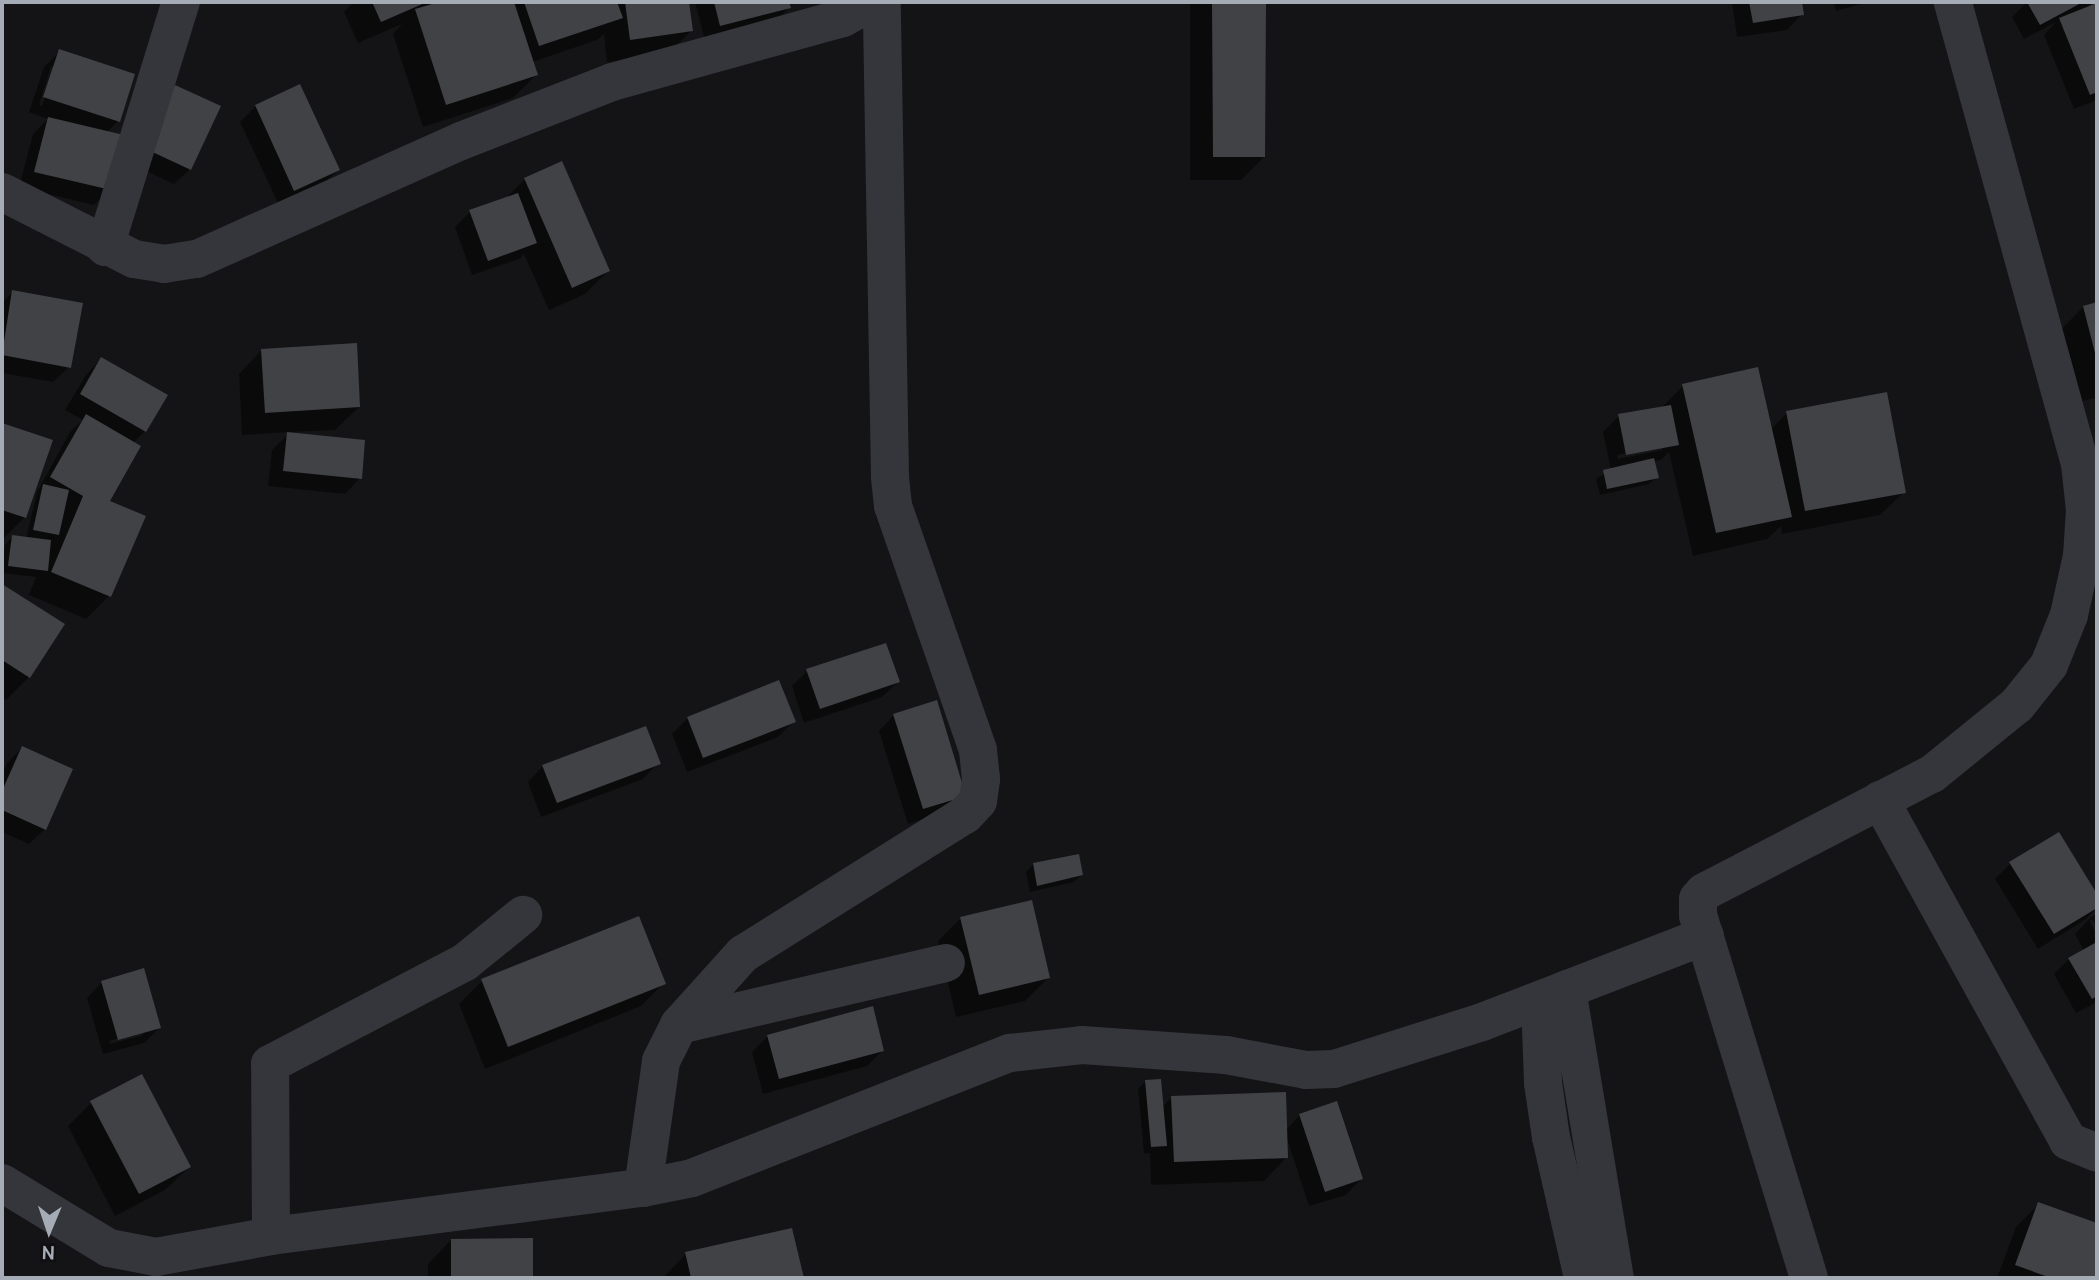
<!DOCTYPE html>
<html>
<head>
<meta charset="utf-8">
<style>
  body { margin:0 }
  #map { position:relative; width:2099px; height:1280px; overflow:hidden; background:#141416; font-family:Cabin,sans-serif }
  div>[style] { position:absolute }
  .shadow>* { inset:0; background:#0007 }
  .building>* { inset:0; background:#404246 }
  .minor>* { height:38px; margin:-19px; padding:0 19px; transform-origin:19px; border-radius:19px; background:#35363b }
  span { translate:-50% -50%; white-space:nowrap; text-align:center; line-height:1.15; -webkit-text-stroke:6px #0f0f11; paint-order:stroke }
  .frame { position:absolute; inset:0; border:4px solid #a6acb6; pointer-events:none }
  .north { position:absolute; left:14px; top:1196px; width:70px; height:70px; -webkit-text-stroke:5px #0f0f11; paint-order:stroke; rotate:182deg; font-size:19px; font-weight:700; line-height:28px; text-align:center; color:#a6acb6 }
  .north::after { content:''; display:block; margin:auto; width:24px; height:32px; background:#a6acb6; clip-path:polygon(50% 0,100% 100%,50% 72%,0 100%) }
</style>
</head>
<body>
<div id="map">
  <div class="shadow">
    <i style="clip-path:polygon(354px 2px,687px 2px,691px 31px,668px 54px,607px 62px,604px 34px,597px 40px,532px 62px,536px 75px,513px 98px,423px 127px,393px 34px,402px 24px,358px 43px,344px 12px)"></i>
    <i style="clip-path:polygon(695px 2px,788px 2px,789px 8px,774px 23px,705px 41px)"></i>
    <i style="clip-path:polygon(1190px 2px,1264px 2px,1264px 157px,1241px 180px,1190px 180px)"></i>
    <i style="clip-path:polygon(1732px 2px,1800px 2px,1802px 14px,1787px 30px,1737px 37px)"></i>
    <i style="clip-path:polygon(1833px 2px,1868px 2px,1836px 11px)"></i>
    <i style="clip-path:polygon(2027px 2px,2094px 2px,2081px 12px,2097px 5px,2097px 100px,2074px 109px,2044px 35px,2056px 22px,2024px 39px,2012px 17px)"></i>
    <i style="clip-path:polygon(evenodd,60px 51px,118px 121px,106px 133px,110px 189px,94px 205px,19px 187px,33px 134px,48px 119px,29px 112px,44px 67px,60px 51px,51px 67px,55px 67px,42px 106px,39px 105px,51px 67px)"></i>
    <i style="clip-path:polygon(160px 102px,190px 169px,174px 184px,131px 164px)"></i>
    <i style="clip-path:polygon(256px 106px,338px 170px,323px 185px,279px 205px,240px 122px)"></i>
    <i style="clip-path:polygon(525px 179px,608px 271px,585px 294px,549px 310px,524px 254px,519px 259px,472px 275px,455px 227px,470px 212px,504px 200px)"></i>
    <i style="clip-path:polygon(13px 292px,69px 367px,53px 382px,2px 373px,2px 303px)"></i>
    <i style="clip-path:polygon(2097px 304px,2097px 397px,2080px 402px,2060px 331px,2083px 307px)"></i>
    <i style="clip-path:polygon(262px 350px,359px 407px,335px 430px,290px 432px,360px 478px,345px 494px,268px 486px,272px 450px,290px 432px,242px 435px,239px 374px)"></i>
    <i style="clip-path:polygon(101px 359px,145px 431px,133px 443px,107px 502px,109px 596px,86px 619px,29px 595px,36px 577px,2px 573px,5px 545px,12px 537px,26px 539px,37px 492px,70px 432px,83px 420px,65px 410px,86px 375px)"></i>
    <i style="clip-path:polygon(evenodd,1683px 386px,1771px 429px,1787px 413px,1904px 492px,1880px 515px,1782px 534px,1781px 526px,1767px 539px,1693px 556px,1669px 452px,1661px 460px,1653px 461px,1657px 477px,1649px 484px,1600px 495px,1596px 479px,1611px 470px,1603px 432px,1619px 416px,1660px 409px,1683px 386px,1662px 446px,1662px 450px,1618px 459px,1617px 455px,1662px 446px)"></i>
    <i style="clip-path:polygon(2px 425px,51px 441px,25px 517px,2px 540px)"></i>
    <i style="clip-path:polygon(2px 586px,62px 625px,29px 677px,6px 700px,2px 698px)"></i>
    <i style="clip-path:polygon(807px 671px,898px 682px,882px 697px,804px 723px,792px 686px)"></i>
    <i style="clip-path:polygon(894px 715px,964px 795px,949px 811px,908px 824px,879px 731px)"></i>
    <i style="clip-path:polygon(688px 718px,794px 721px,778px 737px,687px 772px,672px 734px)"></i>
    <i style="clip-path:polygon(22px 748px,45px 829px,29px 844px,2px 832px,2px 774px,7px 763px)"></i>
    <i style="clip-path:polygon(658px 763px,643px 779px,541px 817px,528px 782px,543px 766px)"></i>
    <i style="clip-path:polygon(2058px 834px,2097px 897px,2097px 908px,2086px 919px,2038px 949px,1995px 879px,2010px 864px)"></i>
    <i style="clip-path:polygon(1033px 865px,1081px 875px,1074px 882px,1030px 892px,1026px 872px)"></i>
    <i style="clip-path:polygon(2097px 914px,2097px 928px,2093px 920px,2089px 920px,2097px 935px,2097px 1002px,2076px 1013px,2054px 974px,2069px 959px,2084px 951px,2075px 934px,2090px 918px)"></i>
    <i style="clip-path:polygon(961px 918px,1048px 978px,1025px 1001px,956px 1017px,938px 941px)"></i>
    <i style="clip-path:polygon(482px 981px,664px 983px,641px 1006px,485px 1069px,459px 1004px)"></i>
    <i style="clip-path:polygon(evenodd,102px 982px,159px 1028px,144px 1043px,103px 1054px,87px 998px,102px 982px,143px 1031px,143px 1035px,110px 1044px,109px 1041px,143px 1031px)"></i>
    <i style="clip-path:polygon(768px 1036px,883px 1050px,867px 1066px,763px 1094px,752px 1052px)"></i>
    <i style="clip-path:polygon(1145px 1082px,1162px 1107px,1172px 1097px,1286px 1130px,1300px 1115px,1361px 1179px,1346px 1195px,1309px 1206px,1287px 1139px,1287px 1157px,1264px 1181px,1151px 1185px,1150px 1153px,1144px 1154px,1138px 1089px)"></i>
    <i style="clip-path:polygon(91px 1103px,189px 1167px,165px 1190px,115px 1216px,68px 1126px)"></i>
    <i style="clip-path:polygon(2039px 1204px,2097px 1225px,2097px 1278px,1997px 1278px,2016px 1227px)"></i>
    <i style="clip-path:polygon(791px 1230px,803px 1278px,663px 1278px,686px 1254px)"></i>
    <i style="clip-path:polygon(451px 1240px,531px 1240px,531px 1278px,428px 1278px,428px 1264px)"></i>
  </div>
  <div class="building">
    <i style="clip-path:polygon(372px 2px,427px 2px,381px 22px)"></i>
    <i style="clip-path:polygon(439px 2px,514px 2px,538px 75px,446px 105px,415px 9px)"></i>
    <i style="clip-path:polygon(524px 2px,617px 2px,623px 18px,539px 46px)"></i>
    <i style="clip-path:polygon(625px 2px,689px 2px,693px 31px,630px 40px)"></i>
    <i style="clip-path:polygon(714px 2px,789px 2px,791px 8px,720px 26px)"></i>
    <i style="clip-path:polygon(1212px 2px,1266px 2px,1265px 157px,1213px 157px)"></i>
    <i style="clip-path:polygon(1749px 2px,1802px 2px,1804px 15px,1753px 23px)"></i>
    <i style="clip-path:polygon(2027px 2px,2083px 2px,2040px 25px)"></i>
    <i style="clip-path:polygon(2097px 3px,2097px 92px,2090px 95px,2059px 18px)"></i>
    <i style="clip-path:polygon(59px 49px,135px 74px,120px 122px,43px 97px)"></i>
    <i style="clip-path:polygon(300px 84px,340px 170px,294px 191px,255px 105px)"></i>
    <i style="clip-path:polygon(175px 85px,221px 106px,191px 170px,146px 149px)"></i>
    <i style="clip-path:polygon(48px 117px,124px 135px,111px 190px,34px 172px)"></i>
    <i style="clip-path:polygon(562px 161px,610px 271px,572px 288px,524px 178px)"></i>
    <i style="clip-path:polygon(518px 193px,537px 243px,488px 261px,469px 210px)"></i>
    <i style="clip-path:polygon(12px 290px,83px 303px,71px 368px,2px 355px)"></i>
    <i style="clip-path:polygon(2097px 302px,2097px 357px,2096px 357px,2083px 306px)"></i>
    <i style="clip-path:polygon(357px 343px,360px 407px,265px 413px,261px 349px)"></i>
    <i style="clip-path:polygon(101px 357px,168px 395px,146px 432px,80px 394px)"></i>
    <i style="clip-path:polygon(1758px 367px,1792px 517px,1716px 533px,1682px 384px)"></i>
    <i style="clip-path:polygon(1887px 392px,1906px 493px,1805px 511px,1786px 411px)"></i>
    <i style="clip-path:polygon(1671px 405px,1679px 445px,1626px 455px,1618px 414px)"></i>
    <i style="clip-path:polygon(86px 414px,141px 446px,110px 501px,146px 516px,111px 597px,51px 572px,83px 496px,50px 477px)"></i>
    <i style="clip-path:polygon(2px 423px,53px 440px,26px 518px,2px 510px)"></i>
    <i style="clip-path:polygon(287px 432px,365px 440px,362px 479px,283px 471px)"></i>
    <i style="clip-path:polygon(1654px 458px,1659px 478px,1607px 489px,1603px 470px)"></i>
    <i style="clip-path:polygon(43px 484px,69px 490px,59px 535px,33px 530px)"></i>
    <i style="clip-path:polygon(12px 535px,51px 540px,48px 571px,8px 566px)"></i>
    <i style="clip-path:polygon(2px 584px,65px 624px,30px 678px,2px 660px)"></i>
    <i style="clip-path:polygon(886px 643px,900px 682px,820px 709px,806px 669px)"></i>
    <i style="clip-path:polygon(779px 680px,796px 722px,703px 758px,687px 717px)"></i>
    <i style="clip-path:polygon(937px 700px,966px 796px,923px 809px,893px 714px)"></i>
    <i style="clip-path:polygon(646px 726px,661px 764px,557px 803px,542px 765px)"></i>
    <i style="clip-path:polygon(22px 746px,73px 769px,46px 830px,2px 810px,2px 791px)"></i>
    <i style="clip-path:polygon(2059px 832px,2097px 894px,2097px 908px,2054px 934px,2009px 862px)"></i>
    <i style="clip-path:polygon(1079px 854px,1083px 875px,1037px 886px,1033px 863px)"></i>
    <i style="clip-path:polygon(1032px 900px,1050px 978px,979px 995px,960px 917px)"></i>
    <i style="clip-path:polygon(639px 916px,666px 984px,508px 1047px,481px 979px)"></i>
    <i style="clip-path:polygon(2095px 943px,2097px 996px,2092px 999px,2068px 958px)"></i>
    <i style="clip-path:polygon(144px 968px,161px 1028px,118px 1040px,101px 981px)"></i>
    <i style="clip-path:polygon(873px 1006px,884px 1051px,779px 1079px,767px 1035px)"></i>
    <i style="clip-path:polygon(142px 1074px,191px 1167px,139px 1194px,90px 1101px)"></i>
    <i style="clip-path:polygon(1161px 1079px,1167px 1146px,1151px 1147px,1145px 1080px)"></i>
    <i style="clip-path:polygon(1286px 1092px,1288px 1158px,1174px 1162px,1171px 1096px)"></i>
    <i style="clip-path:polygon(1337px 1101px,1363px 1179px,1325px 1192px,1299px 1114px)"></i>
    <i style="clip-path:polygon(2038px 1202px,2097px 1223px,2097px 1278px,2051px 1278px,2015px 1265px)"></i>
    <i style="clip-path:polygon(792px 1228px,804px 1278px,691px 1278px,685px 1252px)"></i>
    <i style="clip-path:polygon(533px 1238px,533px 1278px,451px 1278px,451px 1239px)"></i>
  </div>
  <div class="minor">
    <i style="left:2px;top:192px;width:148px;rotate:26.9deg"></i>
    <i style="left:134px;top:259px;width:30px;rotate:9deg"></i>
    <i style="left:164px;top:264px;width:33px;rotate:-9deg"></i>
    <i style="left:197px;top:259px;width:289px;rotate:-24.1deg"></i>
    <i style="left:461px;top:141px;width:162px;rotate:-21.3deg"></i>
    <i style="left:612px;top:82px;width:240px;rotate:-15.5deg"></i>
    <i style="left:843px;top:18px;width:33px;rotate:-29deg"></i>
    <i style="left:105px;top:247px;width:257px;rotate:-72.8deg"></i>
    <i style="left:1880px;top:800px;width:389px;rotate:61.1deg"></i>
    <i style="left:2068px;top:1141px;width:31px;rotate:22deg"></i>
    <i style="left:1567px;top:989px;width:293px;rotate:80.6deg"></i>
    <i style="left:1540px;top:1000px;width:83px;rotate:87.9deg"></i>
    <i style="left:1543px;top:1083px;width:55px;rotate:81.6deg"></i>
    <i style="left:1551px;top:1137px;width:145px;rotate:77.2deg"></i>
    <i style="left:679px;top:1025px;width:274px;rotate:-13.1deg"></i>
    <i style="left:2px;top:1183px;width:125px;rotate:31.3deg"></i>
    <i style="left:109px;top:1248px;width:48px;rotate:10.8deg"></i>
    <i style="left:156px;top:1257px;width:117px;rotate:-10.3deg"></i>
    <i style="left:271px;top:1236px;width:375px;rotate:-7.4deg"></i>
    <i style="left:643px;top:1188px;width:50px;rotate:-11.5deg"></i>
    <i style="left:692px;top:1178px;width:342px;rotate:-21.5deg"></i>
    <i style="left:1010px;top:1053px;width:72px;rotate:-6.3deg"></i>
    <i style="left:1082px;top:1045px;width:144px;rotate:4deg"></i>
    <i style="left:1226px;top:1055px;width:81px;rotate:10.6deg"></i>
    <i style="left:1306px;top:1070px;width:28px;rotate:-2deg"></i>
    <i style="left:1334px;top:1069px;width:155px;rotate:-17.6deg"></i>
    <i style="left:1482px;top:1022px;width:239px;rotate:-21.1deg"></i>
    <i style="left:643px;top:1188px;width:128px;rotate:-81.9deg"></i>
    <i style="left:661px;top:1061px;width:40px;rotate:-63.4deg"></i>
    <i style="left:679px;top:1025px;width:96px;rotate:-48deg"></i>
    <i style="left:743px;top:954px;width:262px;rotate:-32.1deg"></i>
    <i style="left:965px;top:815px;width:19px;rotate:-47deg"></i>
    <i style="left:978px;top:801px;width:22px;rotate:-82deg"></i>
    <i style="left:981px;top:779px;width:29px;rotate:-96deg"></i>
    <i style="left:978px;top:750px;width:258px;rotate:-109.2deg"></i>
    <i style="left:893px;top:506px;width:30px;rotate:-96deg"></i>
    <i style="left:890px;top:476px;width:474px;rotate:-91deg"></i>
    <i style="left:271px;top:1236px;width:172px;rotate:-90.3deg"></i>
    <i style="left:270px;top:1064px;width:220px;rotate:-27.6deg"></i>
    <i style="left:465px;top:962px;width:75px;rotate:-39deg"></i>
    <i style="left:1809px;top:1278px;width:379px;rotate:-107deg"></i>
    <i style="left:1698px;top:916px;width:17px;rotate:-90deg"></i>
    <i style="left:1698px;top:899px;width:9px;rotate:-49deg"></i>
    <i style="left:1704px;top:892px;width:257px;rotate:-27.4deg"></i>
    <i style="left:1932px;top:774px;width:109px;rotate:-39.1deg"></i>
    <i style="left:2017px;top:705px;width:51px;rotate:-51.3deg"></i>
    <i style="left:2049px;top:665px;width:54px;rotate:-68.2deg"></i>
    <i style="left:2069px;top:615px;width:60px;rotate:-77.6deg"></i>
    <i style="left:2082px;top:556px;width:46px;rotate:-86.3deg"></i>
    <i style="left:2085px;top:510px;width:46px;rotate:-96.2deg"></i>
    <i style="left:2080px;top:464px;width:479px;rotate:-105.4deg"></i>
  </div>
  <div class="frame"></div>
  <div class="north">N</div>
</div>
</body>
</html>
